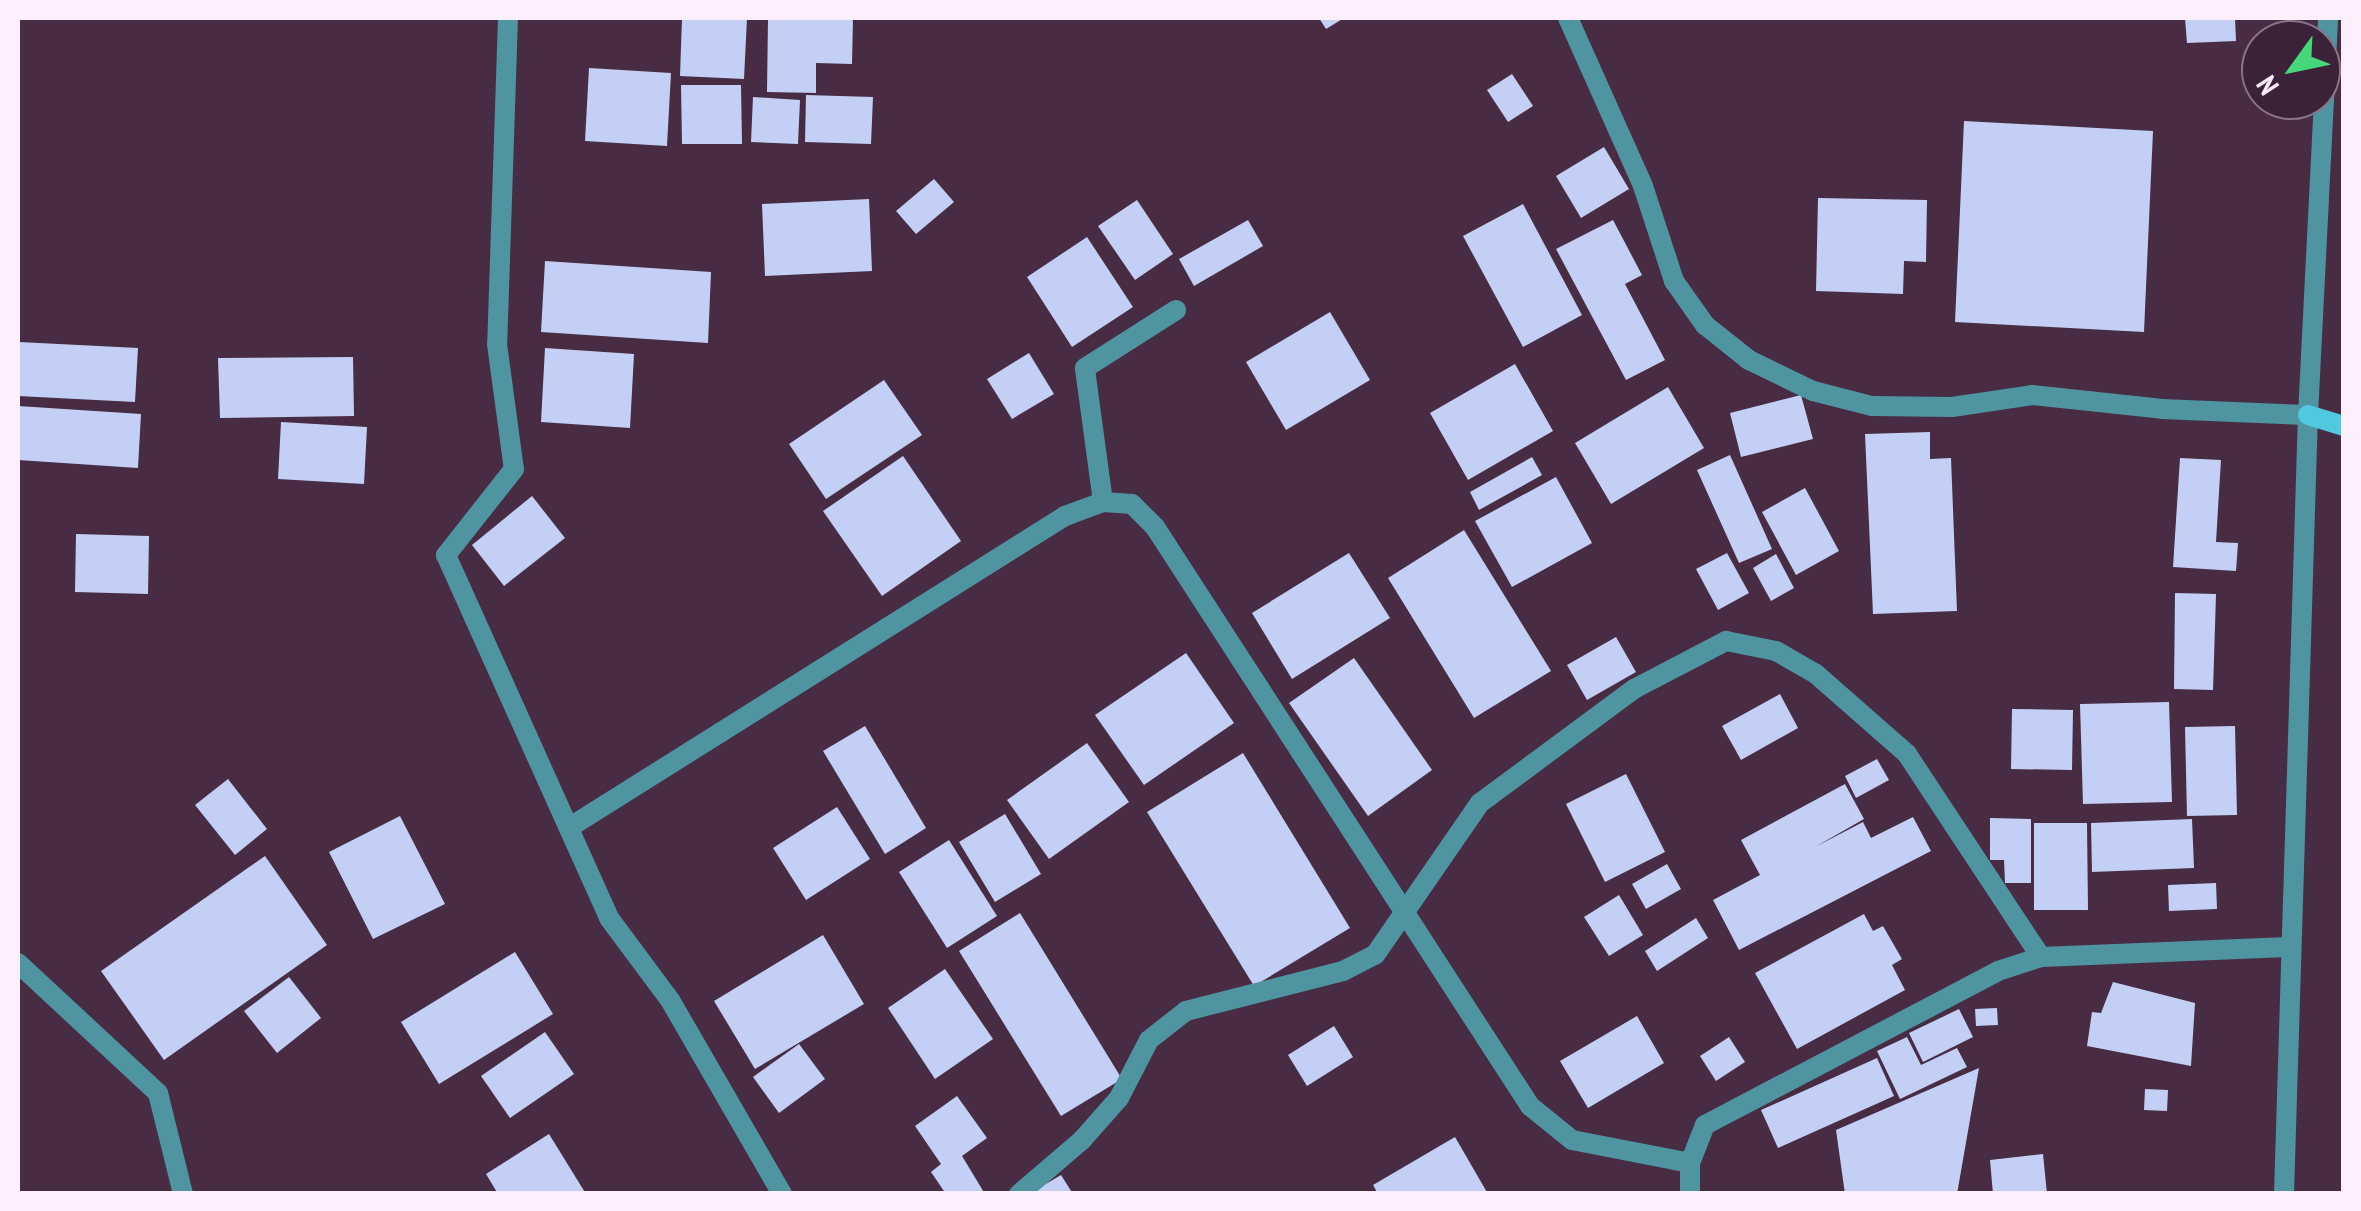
<!DOCTYPE html>
<html>
<head>
<meta charset="utf-8">
<style>
  body { margin:0 }
  #map { position:relative; width:2361px; height:1211px; overflow:hidden; background:#472c44; font-family:"PT Sans Narrow",sans-serif }
  div>[style] { position:absolute }
  .building>* { inset:0; background:#c4cff5 }
  .street>* { height:20px; margin:-10px; padding:0 10px; transform-origin:10px; border-radius:10px; background:#4f94a1 }
  .secondary>* { height:20px; margin:-10px; padding:0 10px; transform-origin:10px; border-radius:10px; background:#50c8de }
  span { translate:-50% -50%; white-space:nowrap; text-align:center; line-height:1.15; -webkit-text-stroke:10px #3c2239; paint-order:stroke }
  .frame { position:absolute; inset:0; border:20px solid #fdeffb; pointer-events:none }
  .north { position:absolute; left:2241px; top:20px; width:100px; height:100px; box-sizing:border-box; background:#3c2239; border:2px solid #897487; border-radius:50%; rotate:237deg; font-size:28px; font-weight:700; line-height:40px; text-align:center; color:#fdeffb }
  .north::after { content:''; display:block; margin:auto; width:35px; height:45px; background:#45d77a; clip-path:polygon(50% 0,100% 100%,50% 72%,0 100%) }
</style>
</head>
<body>
<div id="map">
  <div class="building">
    <i style="clip-path:polygon(682px 18px,747px 18px,744px 79px,680px 76px)"></i>
    <i style="clip-path:polygon(768px 18px,853px 18px,852px 64px,816px 63px,816px 93px,767px 92px)"></i>
    <i style="clip-path:polygon(1319px 18px,1344px 18px,1326px 29px)"></i>
    <i style="clip-path:polygon(2185px 18px,2235px 18px,2236px 41px,2187px 43px)"></i>
    <i style="clip-path:polygon(589px 68px,671px 73px,667px 146px,585px 141px)"></i>
    <i style="clip-path:polygon(1512px 74px,1533px 106px,1508px 122px,1487px 90px)"></i>
    <i style="clip-path:polygon(681px 85px,741px 85px,742px 144px,682px 144px)"></i>
    <i style="clip-path:polygon(806px 95px,873px 97px,871px 144px,805px 142px)"></i>
    <i style="clip-path:polygon(753px 97px,800px 100px,798px 144px,751px 142px)"></i>
    <i style="clip-path:polygon(1964px 121px,2153px 131px,2144px 332px,1955px 322px)"></i>
    <i style="clip-path:polygon(1604px 147px,1629px 189px,1581px 218px,1556px 176px)"></i>
    <i style="clip-path:polygon(934px 179px,954px 202px,916px 234px,896px 211px)"></i>
    <i style="clip-path:polygon(1818px 198px,1927px 200px,1926px 262px,1904px 261px,1903px 294px,1816px 291px)"></i>
    <i style="clip-path:polygon(869px 199px,872px 271px,765px 276px,762px 204px)"></i>
    <i style="clip-path:polygon(1137px 200px,1173px 254px,1135px 280px,1098px 226px)"></i>
    <i style="clip-path:polygon(1523px 204px,1582px 315px,1523px 347px,1463px 236px)"></i>
    <i style="clip-path:polygon(1248px 220px,1263px 246px,1194px 286px,1179px 259px)"></i>
    <i style="clip-path:polygon(1613px 220px,1642px 275px,1625px 284px,1665px 360px,1626px 380px,1556px 249px)"></i>
    <i style="clip-path:polygon(1087px 237px,1133px 307px,1072px 347px,1027px 277px)"></i>
    <i style="clip-path:polygon(545px 261px,711px 272px,708px 343px,541px 332px)"></i>
    <i style="clip-path:polygon(1330px 312px,1370px 380px,1286px 430px,1246px 362px)"></i>
    <i style="clip-path:polygon(19px 342px,138px 348px,135px 402px,18px 396px)"></i>
    <i style="clip-path:polygon(545px 348px,634px 354px,630px 428px,541px 422px)"></i>
    <i style="clip-path:polygon(1029px 353px,1054px 394px,1012px 419px,987px 379px)"></i>
    <i style="clip-path:polygon(353px 357px,354px 416px,220px 418px,218px 358px)"></i>
    <i style="clip-path:polygon(1515px 364px,1553px 431px,1468px 480px,1430px 413px)"></i>
    <i style="clip-path:polygon(884px 380px,922px 435px,826px 499px,789px 444px)"></i>
    <i style="clip-path:polygon(1668px 387px,1704px 448px,1611px 504px,1575px 443px)"></i>
    <i style="clip-path:polygon(1801px 395px,1813px 439px,1741px 457px,1730px 413px)"></i>
    <i style="clip-path:polygon(18px 406px,141px 414px,138px 468px,18px 460px)"></i>
    <i style="clip-path:polygon(281px 422px,367px 427px,364px 484px,278px 479px)"></i>
    <i style="clip-path:polygon(1930px 432px,1930px 459px,1951px 458px,1957px 611px,1873px 614px,1865px 434px)"></i>
    <i style="clip-path:polygon(1730px 455px,1772px 549px,1739px 563px,1697px 470px)"></i>
    <i style="clip-path:polygon(903px 456px,961px 541px,882px 596px,823px 511px)"></i>
    <i style="clip-path:polygon(1532px 457px,1542px 475px,1479px 510px,1470px 492px)"></i>
    <i style="clip-path:polygon(2180px 458px,2221px 460px,2216px 542px,2238px 543px,2236px 571px,2173px 567px)"></i>
    <i style="clip-path:polygon(1556px 477px,1592px 543px,1512px 587px,1475px 521px)"></i>
    <i style="clip-path:polygon(1805px 488px,1839px 551px,1796px 575px,1762px 512px)"></i>
    <i style="clip-path:polygon(532px 496px,565px 538px,504px 586px,472px 545px)"></i>
    <i style="clip-path:polygon(1464px 530px,1551px 671px,1474px 718px,1388px 578px)"></i>
    <i style="clip-path:polygon(76px 534px,149px 536px,148px 594px,75px 592px)"></i>
    <i style="clip-path:polygon(1349px 553px,1390px 618px,1292px 679px,1252px 613px)"></i>
    <i style="clip-path:polygon(1727px 553px,1749px 593px,1718px 610px,1696px 569px)"></i>
    <i style="clip-path:polygon(1776px 554px,1794px 588px,1771px 601px,1753px 568px)"></i>
    <i style="clip-path:polygon(2175px 593px,2216px 594px,2213px 690px,2174px 689px)"></i>
    <i style="clip-path:polygon(1616px 637px,1636px 672px,1587px 700px,1567px 665px)"></i>
    <i style="clip-path:polygon(1186px 653px,1234px 723px,1144px 785px,1095px 715px)"></i>
    <i style="clip-path:polygon(1354px 658px,1432px 770px,1368px 816px,1289px 703px)"></i>
    <i style="clip-path:polygon(1780px 694px,1798px 728px,1741px 760px,1722px 726px)"></i>
    <i style="clip-path:polygon(2169px 702px,2172px 802px,2083px 804px,2080px 704px)"></i>
    <i style="clip-path:polygon(2012px 709px,2073px 710px,2072px 770px,2011px 769px)"></i>
    <i style="clip-path:polygon(865px 726px,926px 828px,885px 854px,823px 751px)"></i>
    <i style="clip-path:polygon(2235px 726px,2237px 815px,2187px 816px,2185px 727px)"></i>
    <i style="clip-path:polygon(1087px 743px,1129px 802px,1049px 859px,1007px 800px)"></i>
    <i style="clip-path:polygon(1243px 753px,1350px 928px,1254px 986px,1147px 812px)"></i>
    <i style="clip-path:polygon(1877px 759px,1889px 780px,1856px 798px,1845px 776px)"></i>
    <i style="clip-path:polygon(1626px 774px,1665px 852px,1605px 882px,1566px 804px)"></i>
    <i style="clip-path:polygon(228px 779px,267px 829px,235px 855px,195px 805px)"></i>
    <i style="clip-path:polygon(1845px 784px,1864px 819px,1815px 847px,1863px 822px,1871px 838px,1913px 817px,1931px 851px,1739px 950px,1713px 900px,1760px 875px,1741px 840px)"></i>
    <i style="clip-path:polygon(837px 807px,870px 859px,806px 900px,773px 848px)"></i>
    <i style="clip-path:polygon(1005px 814px,1041px 874px,995px 902px,959px 842px)"></i>
    <i style="clip-path:polygon(400px 816px,445px 904px,373px 939px,329px 852px)"></i>
    <i style="clip-path:polygon(1990px 818px,2031px 819px,2031px 883px,2005px 883px,2004px 860px,1990px 860px)"></i>
    <i style="clip-path:polygon(2192px 819px,2194px 868px,2092px 872px,2091px 823px)"></i>
    <i style="clip-path:polygon(2034px 823px,2087px 823px,2088px 910px,2034px 910px)"></i>
    <i style="clip-path:polygon(949px 840px,997px 916px,947px 948px,899px 872px)"></i>
    <i style="clip-path:polygon(265px 856px,327px 945px,164px 1060px,101px 971px)"></i>
    <i style="clip-path:polygon(1667px 864px,1681px 889px,1646px 909px,1632px 884px)"></i>
    <i style="clip-path:polygon(2216px 883px,2217px 909px,2169px 911px,2168px 885px)"></i>
    <i style="clip-path:polygon(1619px 895px,1643px 935px,1609px 956px,1584px 917px)"></i>
    <i style="clip-path:polygon(1020px 913px,1122px 1079px,1061px 1116px,959px 951px)"></i>
    <i style="clip-path:polygon(1864px 914px,1873px 931px,1883px 926px,1902px 959px,1892px 965px,1905px 990px,1797px 1049px,1755px 973px)"></i>
    <i style="clip-path:polygon(1696px 918px,1708px 938px,1657px 971px,1645px 951px)"></i>
    <i style="clip-path:polygon(823px 935px,864px 1004px,755px 1069px,714px 1001px)"></i>
    <i style="clip-path:polygon(515px 952px,553px 1014px,439px 1084px,401px 1022px)"></i>
    <i style="clip-path:polygon(945px 969px,993px 1039px,935px 1079px,888px 1008px)"></i>
    <i style="clip-path:polygon(289px 977px,321px 1018px,277px 1053px,244px 1011px)"></i>
    <i style="clip-path:polygon(2113px 982px,2195px 1003px,2191px 1066px,2087px 1046px,2092px 1012px,2101px 1013px)"></i>
    <i style="clip-path:polygon(1997px 1008px,1998px 1025px,1976px 1026px,1975px 1009px)"></i>
    <i style="clip-path:polygon(1959px 1009px,1973px 1037px,1923px 1062px,1909px 1033px)"></i>
    <i style="clip-path:polygon(1637px 1016px,1664px 1063px,1588px 1108px,1560px 1061px)"></i>
    <i style="clip-path:polygon(1334px 1026px,1353px 1057px,1307px 1086px,1288px 1055px)"></i>
    <i style="clip-path:polygon(545px 1032px,574px 1074px,510px 1118px,481px 1076px)"></i>
    <i style="clip-path:polygon(1729px 1037px,1745px 1062px,1716px 1081px,1700px 1056px)"></i>
    <i style="clip-path:polygon(1907px 1037px,1921px 1065px,1957px 1048px,1967px 1067px,1900px 1099px,1877px 1051px)"></i>
    <i style="clip-path:polygon(799px 1044px,825px 1079px,779px 1113px,753px 1077px)"></i>
    <i style="clip-path:polygon(1877px 1058px,1894px 1096px,1778px 1148px,1761px 1110px)"></i>
    <i style="clip-path:polygon(1979px 1068px,1957px 1194px,1845px 1194px,1836px 1130px)"></i>
    <i style="clip-path:polygon(2145px 1089px,2168px 1090px,2167px 1111px,2144px 1110px)"></i>
    <i style="clip-path:polygon(957px 1096px,987px 1138px,962px 1156px,985px 1194px,946px 1194px,931px 1172px,941px 1164px,915px 1126px)"></i>
    <i style="clip-path:polygon(549px 1134px,586px 1194px,498px 1194px,486px 1174px)"></i>
    <i style="clip-path:polygon(1455px 1137px,1488px 1194px,1378px 1194px,1373px 1185px)"></i>
    <i style="clip-path:polygon(2043px 1154px,2047px 1194px,1993px 1194px,1990px 1160px)"></i>
    <i style="clip-path:polygon(1061px 1175px,1073px 1194px,1036px 1194px,1034px 1191px)"></i>
  </div>
  <div class="street">
    <i style="left:508px;top:18px;width:326px;rotate:91.9deg"></i>
    <i style="left:497px;top:344px;width:126px;rotate:82.3deg"></i>
    <i style="left:514px;top:469px;width:110px;rotate:128.3deg"></i>
    <i style="left:446px;top:555px;width:398px;rotate:65.8deg"></i>
    <i style="left:609px;top:918px;width:102px;rotate:53.4deg"></i>
    <i style="left:670px;top:1000px;width:224px;rotate:60deg"></i>
    <i style="left:1568px;top:18px;width:184px;rotate:65.9deg"></i>
    <i style="left:1643px;top:186px;width:100px;rotate:71.9deg"></i>
    <i style="left:1674px;top:281px;width:54px;rotate:54.8deg"></i>
    <i style="left:1705px;top:325px;width:56px;rotate:38.5deg"></i>
    <i style="left:1749px;top:360px;width:71px;rotate:25.8deg"></i>
    <i style="left:1813px;top:391px;width:61px;rotate:14.3deg"></i>
    <i style="left:1872px;top:406px;width:80px;rotate:0.7deg"></i>
    <i style="left:1952px;top:407px;width:81px;rotate:-8.5deg"></i>
    <i style="left:2032px;top:395px;width:131px;rotate:6.1deg"></i>
    <i style="left:2162px;top:409px;width:146px;rotate:2.4deg"></i>
    <i style="left:1103px;top:502px;width:135px;rotate:-97.7deg"></i>
    <i style="left:1085px;top:368px;width:108px;rotate:-32.5deg"></i>
    <i style="left:570px;top:827px;width:585px;rotate:-32.14deg"></i>
    <i style="left:1065px;top:516px;width:40px;rotate:-20.2deg"></i>
    <i style="left:1103px;top:502px;width:29px;rotate:4deg"></i>
    <i style="left:1132px;top:504px;width:33px;rotate:45deg"></i>
    <i style="left:1155px;top:527px;width:690px;rotate:57.07deg"></i>
    <i style="left:1530px;top:1106px;width:54px;rotate:39deg"></i>
    <i style="left:1572px;top:1140px;width:120px;rotate:11deg"></i>
    <i style="left:18px;top:963px;width:191px;rotate:42.9deg"></i>
    <i style="left:158px;top:1093px;width:104px;rotate:76.1deg"></i>
    <i style="left:1019px;top:1194px;width:83px;rotate:-40.6deg"></i>
    <i style="left:1082px;top:1140px;width:56px;rotate:-48.6deg"></i>
    <i style="left:1119px;top:1098px;width:65px;rotate:-62.7deg"></i>
    <i style="left:1149px;top:1040px;width:47px;rotate:-38.1deg"></i>
    <i style="left:1186px;top:1011px;width:162px;rotate:-14.3deg"></i>
    <i style="left:1343px;top:971px;width:36px;rotate:-27deg"></i>
    <i style="left:1375px;top:955px;width:185px;rotate:-55.4deg"></i>
    <i style="left:1480px;top:803px;width:192px;rotate:-36.5deg"></i>
    <i style="left:1634px;top:689px;width:104px;rotate:-27.6deg"></i>
    <i style="left:1726px;top:641px;width:51px;rotate:11.3deg"></i>
    <i style="left:1776px;top:651px;width:46px;rotate:29.9deg"></i>
    <i style="left:1816px;top:674px;width:121px;rotate:41.3deg"></i>
    <i style="left:1907px;top:754px;width:243px;rotate:56.6deg"></i>
    <i style="left:1690px;top:1194px;width:31px;rotate:-90deg"></i>
    <i style="left:1690px;top:1163px;width:41px;rotate:-68.5deg"></i>
    <i style="left:1705px;top:1125px;width:331px;rotate:-27.7deg"></i>
    <i style="left:1998px;top:971px;width:45px;rotate:-18deg"></i>
    <i style="left:2041px;top:957px;width:250px;rotate:-2.3deg"></i>
    <i style="left:2284px;top:1194px;width:779px;rotate:-88.24deg"></i>
    <i style="left:2308px;top:415px;width:398px;rotate:-87.1deg"></i>
  </div>
  <div class="secondary">
    <i style="left:2308px;top:415px;width:38px;rotate:17deg"></i>
  </div>
  <div class="frame"></div>
  <div class="north">N</div>
</div>
</body>
</html>
